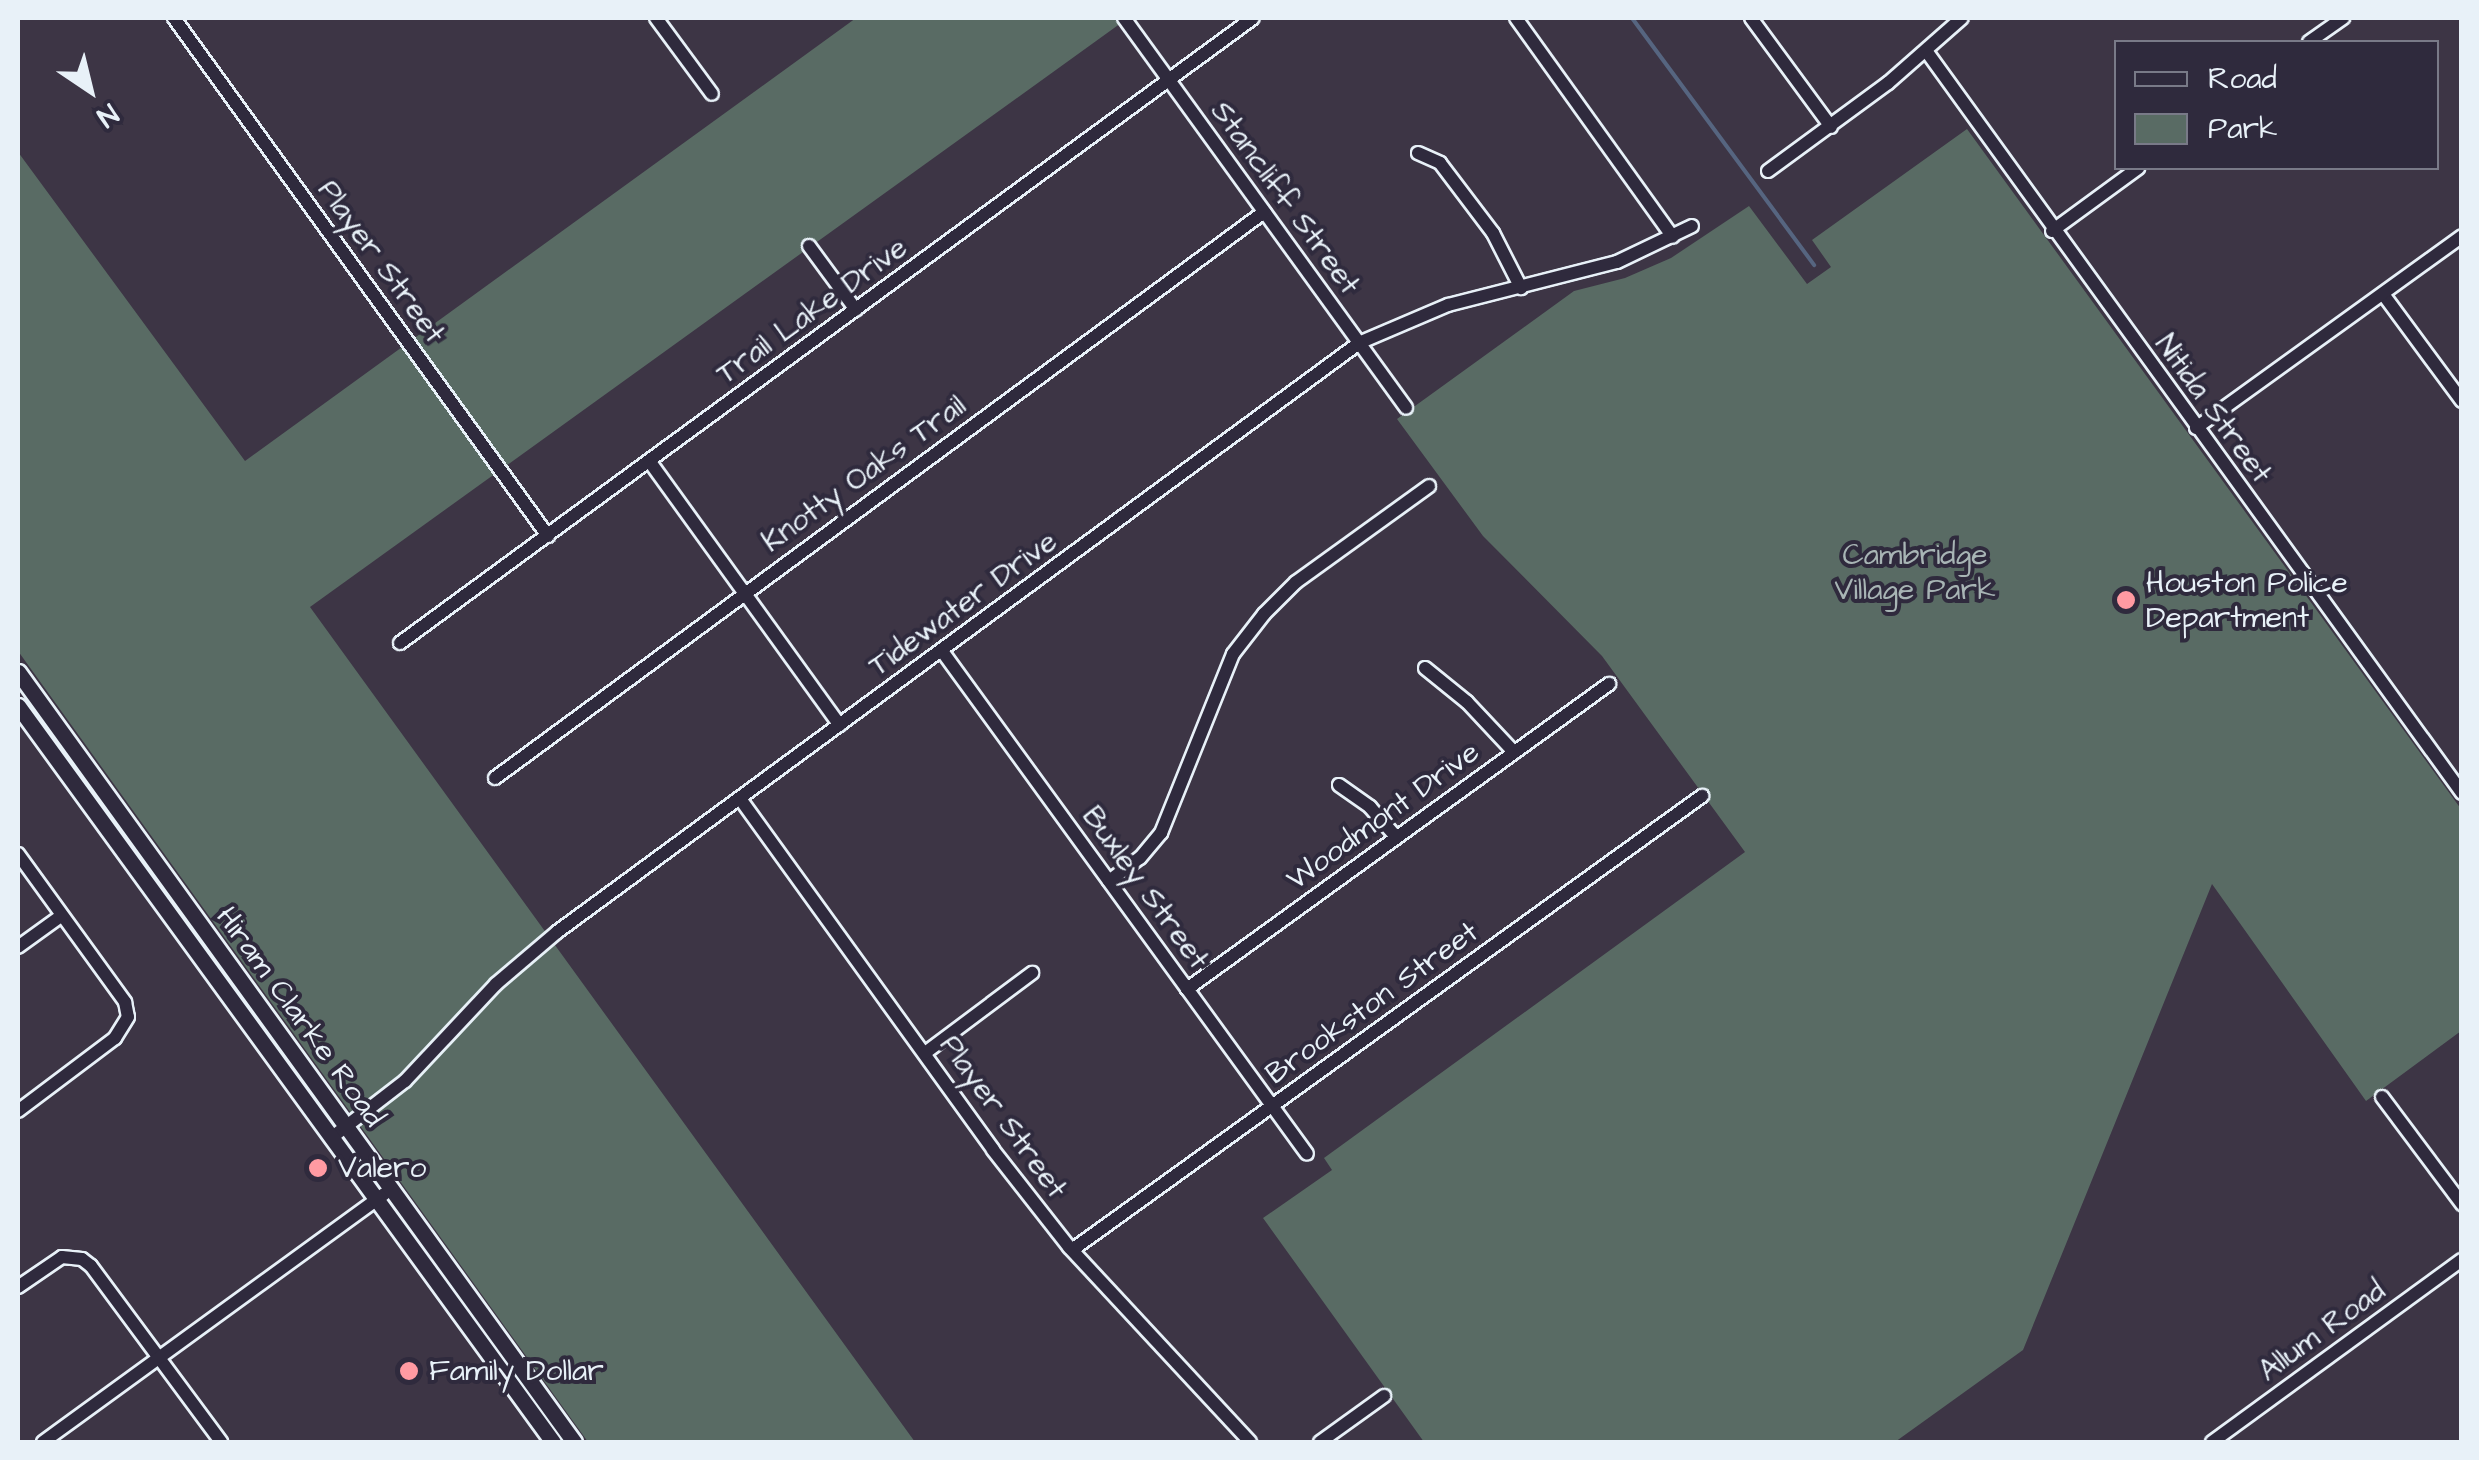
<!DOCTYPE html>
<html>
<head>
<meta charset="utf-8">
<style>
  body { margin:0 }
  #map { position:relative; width:2479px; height:1460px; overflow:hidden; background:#3d3545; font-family:"Architects Daughter",sans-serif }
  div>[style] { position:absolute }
  .green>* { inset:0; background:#596b64 }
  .stream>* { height:4px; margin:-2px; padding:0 2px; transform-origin:2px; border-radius:2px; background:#566580 }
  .roads { filter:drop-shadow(2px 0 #e8f1f8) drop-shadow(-2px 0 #e8f1f8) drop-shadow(0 2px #e8f1f8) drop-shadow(0 -2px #e8f1f8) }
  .minor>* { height:12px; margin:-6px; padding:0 6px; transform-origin:6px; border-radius:6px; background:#2f2a3d }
  .major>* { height:15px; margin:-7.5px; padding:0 7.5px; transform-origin:7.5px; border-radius:7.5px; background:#2f2a3d }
  .dots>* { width:28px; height:28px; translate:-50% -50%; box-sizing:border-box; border:5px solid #2f2a3d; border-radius:50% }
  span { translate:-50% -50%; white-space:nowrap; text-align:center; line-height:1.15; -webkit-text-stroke:8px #2f2a3d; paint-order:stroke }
  .street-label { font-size:30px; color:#e8f1f8 }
  .park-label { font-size:30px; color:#a8b5b5 }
  .poi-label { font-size:30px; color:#e8f1f8 }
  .left { translate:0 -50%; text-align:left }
  .frame { position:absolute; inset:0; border:20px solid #e8f1f8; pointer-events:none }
  .legend { position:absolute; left:2114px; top:40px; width:325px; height:130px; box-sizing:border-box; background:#2f2a3d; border:2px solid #797a88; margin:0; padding:12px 18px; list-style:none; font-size:30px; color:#e8f1f8 }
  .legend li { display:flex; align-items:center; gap:20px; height:50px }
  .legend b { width:50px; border:2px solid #797a88 }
  .north { position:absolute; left:40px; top:40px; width:100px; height:100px; -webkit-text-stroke:8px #2f2a3d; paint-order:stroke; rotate:145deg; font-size:28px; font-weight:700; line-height:40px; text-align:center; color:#e8f1f8 }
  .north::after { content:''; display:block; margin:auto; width:35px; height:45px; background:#e8f1f8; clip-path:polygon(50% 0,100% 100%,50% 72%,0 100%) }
</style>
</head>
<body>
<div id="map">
  <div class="green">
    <i style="clip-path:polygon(856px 18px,1128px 18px,310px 607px,915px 1442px,588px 1442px,18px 651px,18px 152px,245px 461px)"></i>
    <i style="clip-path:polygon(1967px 129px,2461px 809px,2461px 1031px,2366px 1101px,2212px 884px,2023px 1350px,1895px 1442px,1424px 1442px,1263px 1218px,1332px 1170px,1324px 1158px,1745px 852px,1602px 656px,1483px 536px,1397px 419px,1574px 291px,1625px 278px,1671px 258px,1749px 206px,1807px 284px,1831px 267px,1812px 240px)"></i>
  </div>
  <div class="stream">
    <i style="left:1632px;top:18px;width:307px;rotate:53.6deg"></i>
  </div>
  <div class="roads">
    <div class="minor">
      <i style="left:174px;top:18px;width:639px;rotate:54.17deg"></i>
      <i style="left:656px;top:18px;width:94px;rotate:53.6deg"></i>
      <i style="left:1124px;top:18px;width:481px;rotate:54.1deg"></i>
      <i style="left:1516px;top:18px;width:269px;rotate:54.4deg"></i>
      <i style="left:1751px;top:18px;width:135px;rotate:53.7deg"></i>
      <i style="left:2309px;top:42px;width:42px;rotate:-35.2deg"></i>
      <i style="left:1927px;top:52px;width:914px;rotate:54.17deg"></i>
      <i style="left:1418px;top:153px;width:24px;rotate:24deg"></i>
      <i style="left:1440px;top:163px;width:88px;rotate:52.9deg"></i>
      <i style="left:1493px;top:233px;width:62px;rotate:63deg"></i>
      <i style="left:1768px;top:171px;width:149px;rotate:-36.3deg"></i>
      <i style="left:1888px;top:83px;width:98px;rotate:-41.3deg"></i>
      <i style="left:2052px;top:231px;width:107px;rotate:-36.2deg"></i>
      <i style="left:809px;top:246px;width:79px;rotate:53.7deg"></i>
      <i style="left:2383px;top:294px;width:133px;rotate:53.6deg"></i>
      <i style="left:2196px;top:428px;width:328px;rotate:-35.8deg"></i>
      <i style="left:650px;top:462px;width:324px;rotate:54.2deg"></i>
      <i style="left:400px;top:643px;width:1057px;rotate:-36.23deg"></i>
      <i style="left:942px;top:651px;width:621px;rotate:54.03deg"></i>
      <i style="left:1425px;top:668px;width:54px;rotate:39deg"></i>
      <i style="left:1467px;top:702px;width:69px;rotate:46.8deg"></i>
      <i style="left:495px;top:778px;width:955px;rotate:-36.35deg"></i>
      <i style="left:1339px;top:785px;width:38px;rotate:35deg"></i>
      <i style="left:1370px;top:807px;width:40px;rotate:49deg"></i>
      <i style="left:741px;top:800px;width:431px;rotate:54.2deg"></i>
      <i style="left:993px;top:1150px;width:123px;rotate:51.9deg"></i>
      <i style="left:1069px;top:1247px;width:266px;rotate:47.1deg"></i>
      <i style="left:18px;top:854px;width:183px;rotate:54.1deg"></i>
      <i style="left:125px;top:1002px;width:15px;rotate:79deg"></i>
      <i style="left:128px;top:1017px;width:25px;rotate:122deg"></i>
      <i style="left:115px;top:1038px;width:121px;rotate:143deg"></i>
      <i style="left:1109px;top:881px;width:39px;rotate:-37deg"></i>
      <i style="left:1140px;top:858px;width:33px;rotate:-50deg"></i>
      <i style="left:1161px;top:833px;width:193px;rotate:-68.1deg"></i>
      <i style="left:1233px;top:654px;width:51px;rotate:-52.2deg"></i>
      <i style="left:1264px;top:614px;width:45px;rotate:-45deg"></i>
      <i style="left:1296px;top:582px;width:164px;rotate:-35.8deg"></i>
      <i style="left:18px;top:947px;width:53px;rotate:-35.8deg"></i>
      <i style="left:1187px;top:989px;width:521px;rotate:-35.86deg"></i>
      <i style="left:925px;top:1053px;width:134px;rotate:-36.8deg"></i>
      <i style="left:2382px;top:1097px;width:134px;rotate:53.2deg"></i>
      <i style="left:331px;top:1138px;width:93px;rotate:-37.6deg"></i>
      <i style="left:405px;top:1081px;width:133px;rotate:-46.8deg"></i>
      <i style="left:496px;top:984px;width:80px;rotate:-40.4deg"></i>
      <i style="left:557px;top:932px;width:995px;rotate:-36.29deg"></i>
      <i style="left:1359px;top:343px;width:97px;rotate:-23.1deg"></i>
      <i style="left:1448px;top:305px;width:174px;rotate:-14.3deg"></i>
      <i style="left:1617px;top:262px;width:83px;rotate:-25.6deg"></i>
      <i style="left:1072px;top:1250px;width:777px;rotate:-35.78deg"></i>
      <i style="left:18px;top:1287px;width:53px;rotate:-34.3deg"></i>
      <i style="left:62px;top:1257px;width:20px;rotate:6deg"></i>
      <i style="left:82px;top:1259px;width:11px;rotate:38deg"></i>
      <i style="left:91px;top:1266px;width:219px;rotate:53.5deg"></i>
      <i style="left:43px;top:1442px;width:422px;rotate:-36deg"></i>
      <i style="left:1320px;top:1442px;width:79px;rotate:-35.7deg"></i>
      <i style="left:2212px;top:1442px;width:309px;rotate:-36.1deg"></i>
    </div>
    <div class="major">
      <i style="left:18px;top:672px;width:950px;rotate:54.17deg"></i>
      <i style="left:18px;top:706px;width:910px;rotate:53.99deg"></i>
    </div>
  </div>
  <div class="dots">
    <i style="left:2126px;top:600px;background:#ff9aa2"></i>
    <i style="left:318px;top:1168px;background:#ff9aa2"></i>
    <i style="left:409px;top:1371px;background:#ff9aa2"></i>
  </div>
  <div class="street-label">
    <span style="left:1285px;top:198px;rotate:54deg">Stancliff Street</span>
    <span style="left:381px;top:262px;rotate:54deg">Player Street</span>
    <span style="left:812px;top:311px;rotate:-36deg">Trail Lake Drive</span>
    <span style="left:2213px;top:409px;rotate:54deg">Nitida Street</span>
    <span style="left:864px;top:474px;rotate:-36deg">Knotty Oaks Trail</span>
    <span style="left:963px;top:604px;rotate:-36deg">Tidewater Drive</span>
    <span style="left:1383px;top:816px;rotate:-36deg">Woodmont Drive</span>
    <span style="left:1145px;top:888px;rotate:54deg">Buxley Street</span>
    <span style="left:1372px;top:1003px;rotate:-36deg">Brookston Street</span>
    <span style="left:300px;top:1017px;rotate:54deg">Hiram Clarke Road</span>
    <span style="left:1003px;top:1117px;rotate:54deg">Player Street</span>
    <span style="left:2322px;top:1331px;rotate:-36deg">Allum Road</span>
  </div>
  <div class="park-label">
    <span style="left:1915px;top:572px">Cambridge<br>Village Park</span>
  </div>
  <div class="poi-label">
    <span class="left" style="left:2146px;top:600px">Houston Police<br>Department</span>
    <span class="left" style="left:338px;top:1168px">Valero</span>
    <span class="left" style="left:429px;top:1371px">Family Dollar</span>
  </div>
  <div class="frame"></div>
  <ul class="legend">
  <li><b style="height:12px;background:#2f2a3d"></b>Road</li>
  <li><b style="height:28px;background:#596b64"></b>Park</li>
  </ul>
  <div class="north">N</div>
</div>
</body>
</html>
